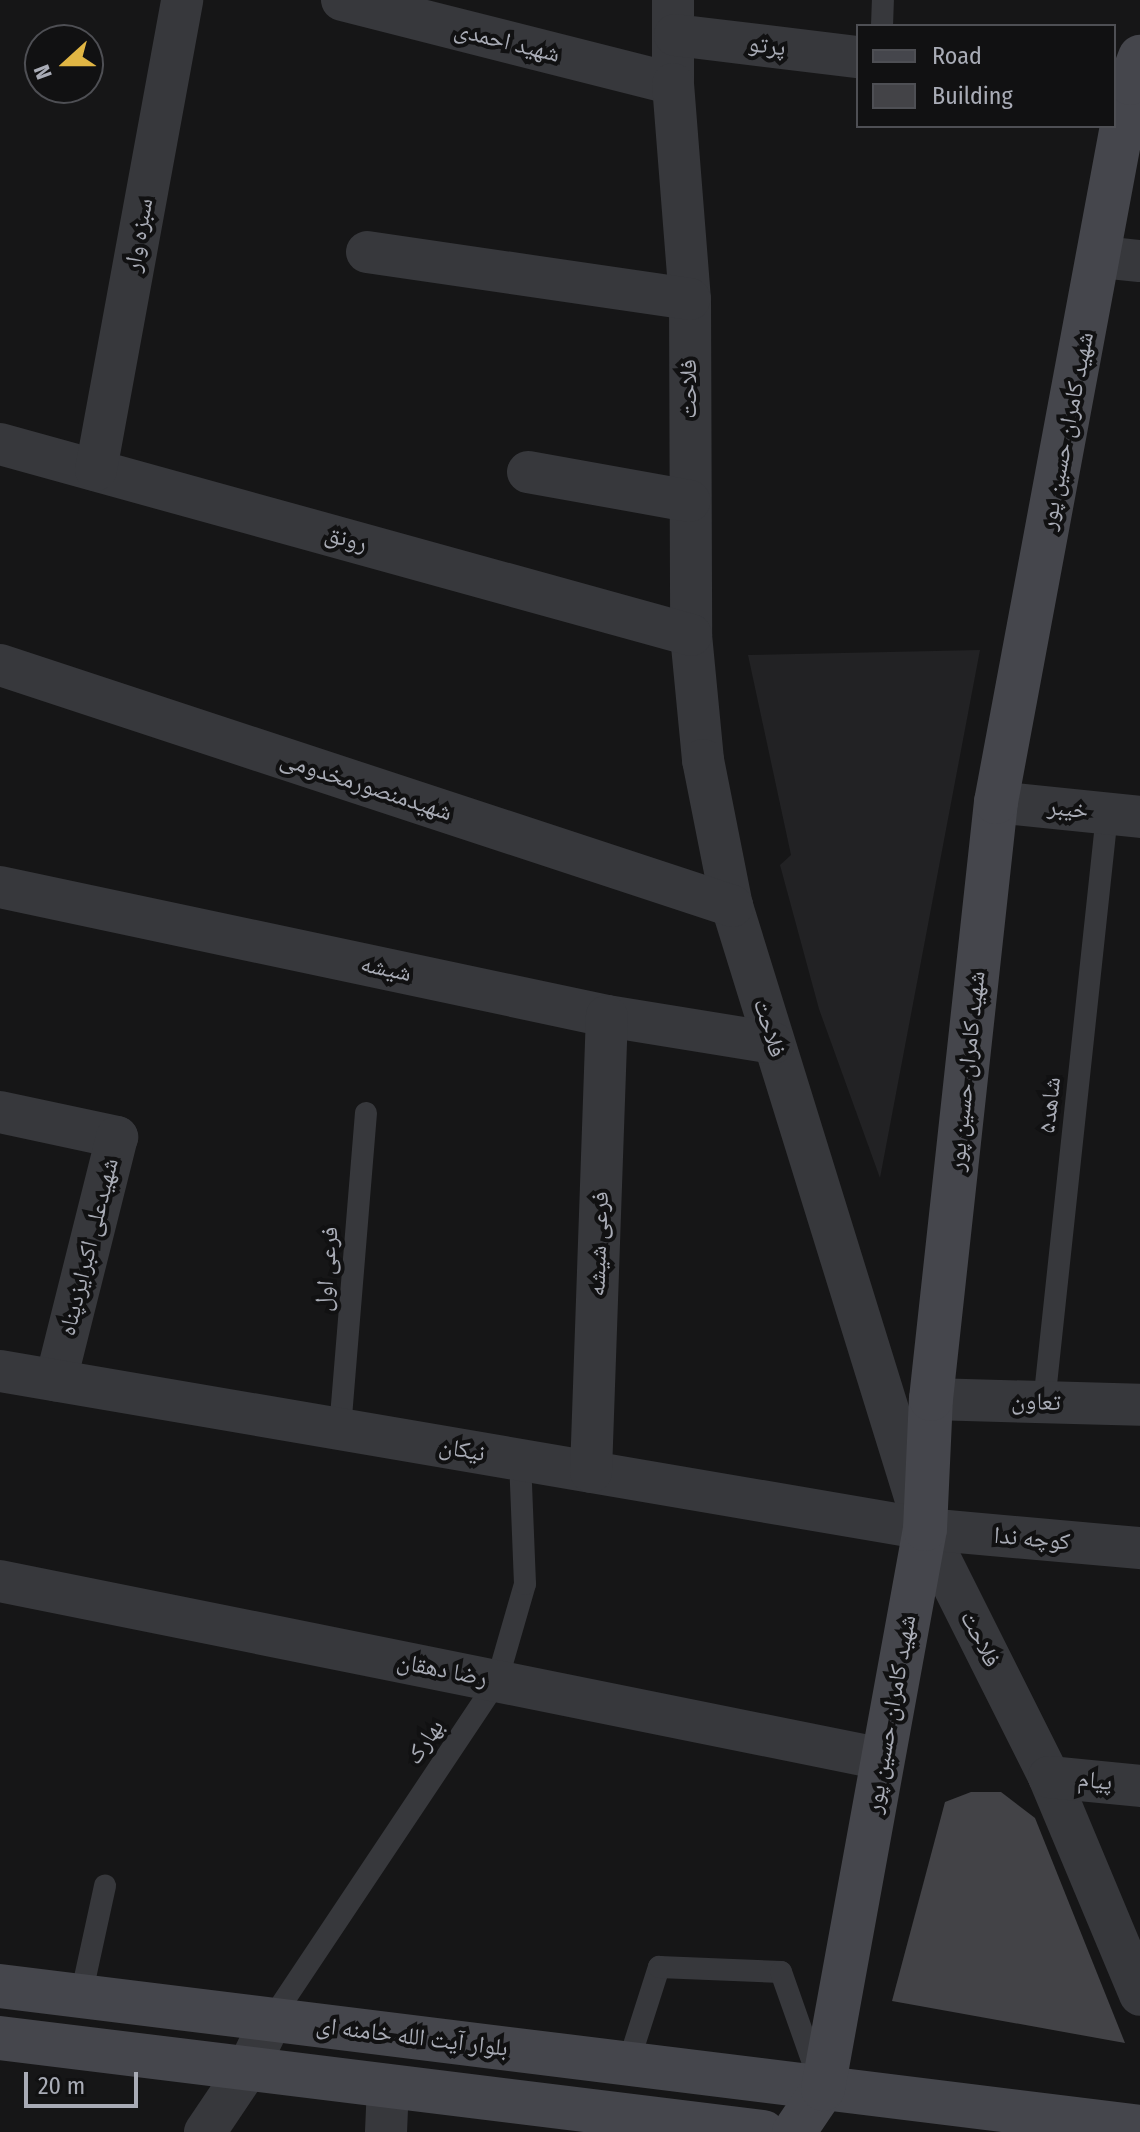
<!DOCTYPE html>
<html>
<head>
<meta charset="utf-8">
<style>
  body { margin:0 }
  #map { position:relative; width:1140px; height:2132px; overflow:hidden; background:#161617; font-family:"Fira Sans Condensed","Noto Naskh Arabic",sans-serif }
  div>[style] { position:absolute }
  .built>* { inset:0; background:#222224 }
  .building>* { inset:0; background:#434347 }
  .lane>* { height:22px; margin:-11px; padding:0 11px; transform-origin:11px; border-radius:11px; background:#37383c }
  .street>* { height:42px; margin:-21px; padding:0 21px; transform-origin:21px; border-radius:21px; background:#37383c }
  .secondary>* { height:44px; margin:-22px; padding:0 22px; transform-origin:22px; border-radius:22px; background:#45464c }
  span { translate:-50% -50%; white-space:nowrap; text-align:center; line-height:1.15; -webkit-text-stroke:8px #111112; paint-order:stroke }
  .street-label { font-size:24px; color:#a9acb6 }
  .legend { position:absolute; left:856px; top:24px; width:260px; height:104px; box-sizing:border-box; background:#111112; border:2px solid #4e4f54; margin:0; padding:10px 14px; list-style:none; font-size:24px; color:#a9acb6 }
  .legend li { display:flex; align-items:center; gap:16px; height:40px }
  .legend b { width:40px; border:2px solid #4e4f54 }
  .north { position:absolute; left:24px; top:24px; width:80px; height:80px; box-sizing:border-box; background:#111112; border:2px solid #4e4f54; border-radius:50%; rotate:249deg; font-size:22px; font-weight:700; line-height:32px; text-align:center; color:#a9acb6 }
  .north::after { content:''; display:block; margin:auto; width:28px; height:36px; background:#e1b644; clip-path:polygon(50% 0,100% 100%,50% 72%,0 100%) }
  .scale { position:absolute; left:24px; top:2072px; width:114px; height:36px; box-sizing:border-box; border:4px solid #a9acb6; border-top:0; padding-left:10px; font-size:24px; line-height:28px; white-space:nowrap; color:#a9acb6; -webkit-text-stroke:6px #111112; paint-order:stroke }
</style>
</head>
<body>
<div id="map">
  <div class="built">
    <i style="clip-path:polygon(980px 650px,880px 1178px,819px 1009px,780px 865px,791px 855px,748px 655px)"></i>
  </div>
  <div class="building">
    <i style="clip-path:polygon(971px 1792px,1001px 1792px,1035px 1818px,1125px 2043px,892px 2001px,945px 1802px)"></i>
  </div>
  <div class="lane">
    <i style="left:882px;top:26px;width:26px;rotate:-88deg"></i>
    <i style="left:1044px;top:1403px;width:592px;rotate:-83.89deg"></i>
    <i style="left:340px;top:1429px;width:317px;rotate:-85.3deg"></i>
    <i style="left:81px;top:1996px;width:113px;rotate:-77.7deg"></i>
    <i style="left:271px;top:2020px;width:407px;rotate:-56.3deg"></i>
    <i style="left:497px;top:1681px;width:101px;rotate:-73.9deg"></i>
    <i style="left:525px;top:1584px;width:124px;rotate:-92.3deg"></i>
    <i style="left:628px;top:2064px;width:102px;rotate:-72.3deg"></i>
    <i style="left:659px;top:1967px;width:122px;rotate:2.3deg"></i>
    <i style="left:781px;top:1972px;width:111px;rotate:70.6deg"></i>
  </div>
  <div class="street">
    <i style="left:342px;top:0;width:341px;rotate:14.2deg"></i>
    <i style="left:673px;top:0;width:84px;rotate:90deg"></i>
    <i style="left:673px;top:84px;width:216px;rotate:85.5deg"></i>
    <i style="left:690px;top:299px;width:336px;rotate:89.8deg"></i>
    <i style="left:691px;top:635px;width:126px;rotate:84.5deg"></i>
    <i style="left:703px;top:760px;width:149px;rotate:78.8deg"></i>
    <i style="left:732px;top:906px;width:652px;rotate:72.79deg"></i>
    <i style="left:925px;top:1529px;width:277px;rotate:63.4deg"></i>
    <i style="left:1049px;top:1777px;width:236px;rotate:67.3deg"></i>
    <i style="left:675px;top:35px;width:184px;rotate:6.9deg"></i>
    <i style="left:367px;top:252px;width:326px;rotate:8.3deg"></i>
    <i style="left:1101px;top:257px;width:39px;rotate:6deg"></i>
    <i style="left:0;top:444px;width:717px;rotate:15.45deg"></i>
    <i style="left:96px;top:470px;width:478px;rotate:-79.6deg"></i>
    <i style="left:528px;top:472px;width:164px;rotate:10.2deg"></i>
    <i style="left:0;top:665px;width:771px;rotate:18.22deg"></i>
    <i style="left:996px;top:802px;width:145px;rotate:5.9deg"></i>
    <i style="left:0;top:887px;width:621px;rotate:12deg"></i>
    <i style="left:607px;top:1016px;width:168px;rotate:9.2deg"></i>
    <i style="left:0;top:1112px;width:120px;rotate:12.1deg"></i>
    <i style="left:117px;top:1137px;width:251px;rotate:104.1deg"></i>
    <i style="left:0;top:1371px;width:938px;rotate:9.69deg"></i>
    <i style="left:925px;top:1529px;width:216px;rotate:5.1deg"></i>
    <i style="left:931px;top:1399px;width:209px;rotate:1.6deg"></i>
    <i style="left:591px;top:1472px;width:456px;rotate:-88deg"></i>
    <i style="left:0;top:1581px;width:901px;rotate:11.4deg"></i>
    <i style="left:1049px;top:1777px;width:91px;rotate:5.6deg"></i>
    <i style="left:205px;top:2132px;width:77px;rotate:-56.1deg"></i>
    <i style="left:248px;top:2068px;width:53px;rotate:-64.4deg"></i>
    <i style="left:386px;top:2132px;width:46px;rotate:-87.5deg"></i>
  </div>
  <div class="secondary">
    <i style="left:0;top:1986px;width:1149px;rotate:7.05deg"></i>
    <i style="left:0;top:2038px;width:769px;rotate:7.02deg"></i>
    <i style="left:794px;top:2132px;width:52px;rotate:-56deg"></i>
    <i style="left:823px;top:2089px;width:569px;rotate:-79.68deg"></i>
    <i style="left:925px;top:1529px;width:130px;rotate:-87.4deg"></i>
    <i style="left:931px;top:1399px;width:601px;rotate:-83.79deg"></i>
    <i style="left:996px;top:802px;width:731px;rotate:-79.44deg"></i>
    <i style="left:1130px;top:83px;width:28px;rotate:-69deg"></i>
  </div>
  <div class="street-label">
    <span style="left:507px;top:42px;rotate:14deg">شهید احمدی</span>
    <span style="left:767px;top:46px;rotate:7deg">پرتو</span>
    <span style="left:139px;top:235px;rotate:-80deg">سبزه وار</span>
    <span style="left:689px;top:389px;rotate:-90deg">فلاحت</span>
    <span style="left:1067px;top:431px;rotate:-79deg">شهید کامران حسین پور</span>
    <span style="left:346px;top:539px;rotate:15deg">رونق</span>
    <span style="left:366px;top:786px;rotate:18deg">شهیدمنصورمخدومی</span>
    <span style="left:1068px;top:809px;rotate:6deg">خیبر</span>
    <span style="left:386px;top:969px;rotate:12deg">شیشه</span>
    <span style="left:769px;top:1028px;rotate:73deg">فلاحت</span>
    <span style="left:967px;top:1071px;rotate:-84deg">شهید کامران حسین پور</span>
    <span style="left:1050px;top:1105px;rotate:-84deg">شاهد۵</span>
    <span style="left:599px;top:1244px;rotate:-88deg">فرعی شیشه</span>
    <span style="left:89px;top:1247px;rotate:-76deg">شهیدعلی اکبرایزدپناه</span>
    <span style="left:327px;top:1269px;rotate:-85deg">فرعی اول</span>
    <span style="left:1036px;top:1402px;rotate:2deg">تعاون</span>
    <span style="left:462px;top:1450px;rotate:10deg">نیکان</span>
    <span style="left:1032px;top:1539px;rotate:5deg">کوچه ندا</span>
    <span style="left:980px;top:1639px;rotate:63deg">فلاحت</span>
    <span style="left:442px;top:1670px;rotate:11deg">رضا دهقان</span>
    <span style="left:891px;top:1714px;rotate:-80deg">شهید کامران حسین پور</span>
    <span style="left:425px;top:1742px;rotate:-56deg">بهارک</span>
    <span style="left:1095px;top:1781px;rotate:6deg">پیام</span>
    <span style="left:412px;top:2037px;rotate:7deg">بلوار آیت الله خامنه ای</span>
  </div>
  <ul class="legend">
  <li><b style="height:10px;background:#45464c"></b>Road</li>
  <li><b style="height:22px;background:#434347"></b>Building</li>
  </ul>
  <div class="north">N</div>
  <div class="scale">20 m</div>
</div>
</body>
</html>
